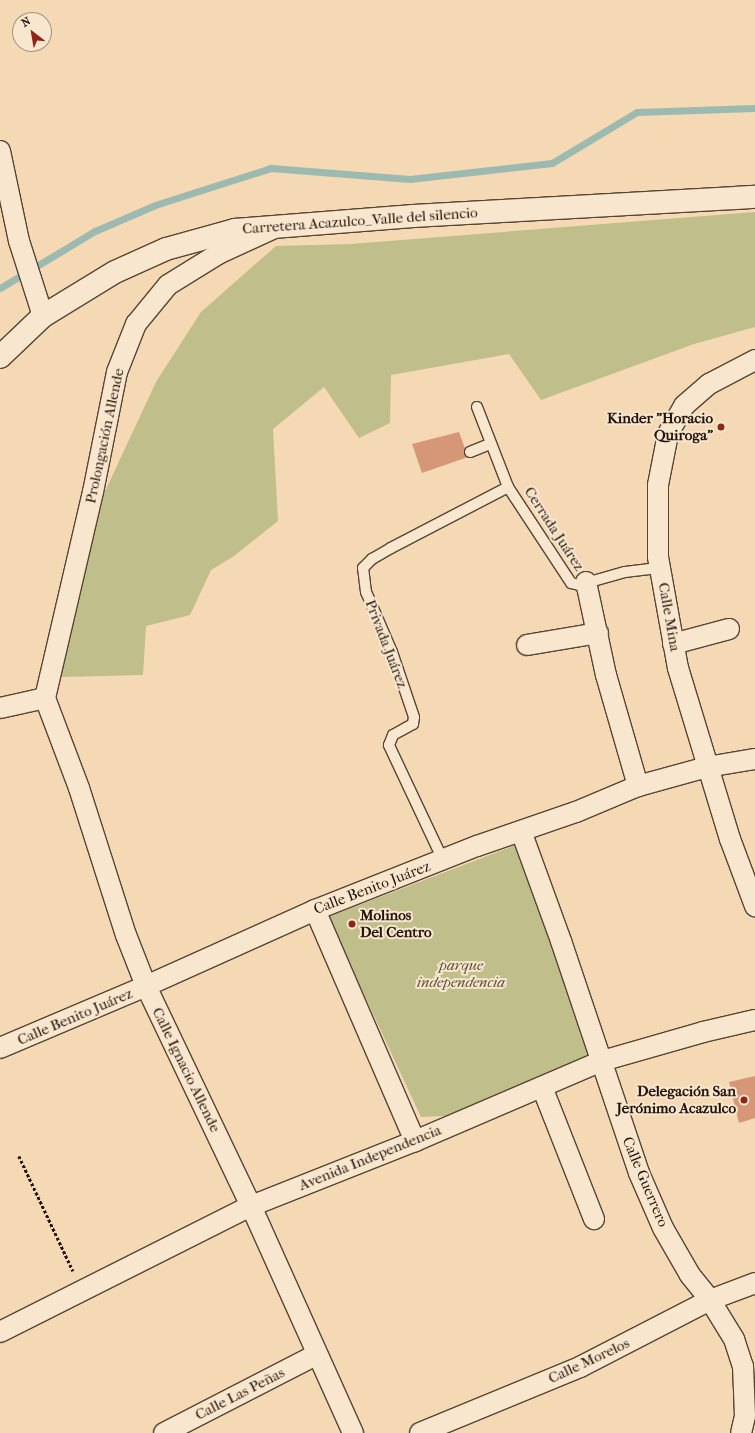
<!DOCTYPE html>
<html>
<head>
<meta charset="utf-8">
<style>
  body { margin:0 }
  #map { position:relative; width:755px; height:1433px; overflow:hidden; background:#f4d9b4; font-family:"IM FELL French Canon",serif }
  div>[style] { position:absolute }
  .green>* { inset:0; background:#c0be8a }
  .stream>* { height:7px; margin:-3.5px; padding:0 3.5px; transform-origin:3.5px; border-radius:3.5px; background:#9cbab0 }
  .building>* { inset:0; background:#d69678 }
  .path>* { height:2.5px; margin-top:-1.25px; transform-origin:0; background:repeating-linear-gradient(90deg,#23140a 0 3px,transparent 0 5px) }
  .roads { filter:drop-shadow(1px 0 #574534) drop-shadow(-1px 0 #574534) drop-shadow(0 1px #574534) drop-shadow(0 -1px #574534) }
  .lane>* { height:10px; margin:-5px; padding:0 5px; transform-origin:5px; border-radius:5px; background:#f8e6ce }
  .street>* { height:20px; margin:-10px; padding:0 10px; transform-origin:10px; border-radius:10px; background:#f8e6ce }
  .secondary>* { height:22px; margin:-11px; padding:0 11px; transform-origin:11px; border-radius:11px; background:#f8e6ce }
  .dots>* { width:11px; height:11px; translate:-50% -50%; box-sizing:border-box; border:2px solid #f8e6ce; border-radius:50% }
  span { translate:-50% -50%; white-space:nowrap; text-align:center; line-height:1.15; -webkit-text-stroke:4px #f8e6ce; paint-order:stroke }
  .street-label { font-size:15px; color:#23140a }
  .poi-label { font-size:15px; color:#23140a; font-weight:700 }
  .right { translate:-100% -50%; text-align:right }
  .left { translate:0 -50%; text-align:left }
  .park-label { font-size:15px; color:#5a5037; font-style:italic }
  .north { position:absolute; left:12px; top:12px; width:40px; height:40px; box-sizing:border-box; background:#f8e6ce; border:1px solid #a39280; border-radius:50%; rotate:329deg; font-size:11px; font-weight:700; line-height:16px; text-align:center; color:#23140a }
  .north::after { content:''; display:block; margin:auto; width:14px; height:18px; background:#8f2418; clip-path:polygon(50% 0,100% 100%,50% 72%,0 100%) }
</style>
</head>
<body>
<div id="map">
  <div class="green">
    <i style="clip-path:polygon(755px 212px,755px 327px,694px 344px,541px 400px,509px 354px,391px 375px,390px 423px,359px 438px,324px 387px,273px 429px,278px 521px,234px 556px,211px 570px,190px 615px,146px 626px,143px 675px,61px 677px,67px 592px,101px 500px,156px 382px,201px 312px,276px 246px,351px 244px)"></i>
    <i style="clip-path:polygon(516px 845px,597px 1057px,462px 1115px,421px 1117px,328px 917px)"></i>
  </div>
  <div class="stream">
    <i style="left:0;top:288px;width:111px;rotate:-31deg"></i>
    <i style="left:95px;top:231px;width:65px;rotate:-23.4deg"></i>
    <i style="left:155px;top:205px;width:122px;rotate:-17.7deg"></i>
    <i style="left:271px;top:168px;width:139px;rotate:4.5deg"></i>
    <i style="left:410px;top:179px;width:143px;rotate:-6.4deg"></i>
    <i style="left:552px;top:163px;width:99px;rotate:-31deg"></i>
    <i style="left:637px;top:112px;width:118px;rotate:-1.9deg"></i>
  </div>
  <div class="building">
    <i style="clip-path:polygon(459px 432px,468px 457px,422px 473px,412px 444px)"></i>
    <i style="clip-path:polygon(755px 1076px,755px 1118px,739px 1123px,729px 1082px)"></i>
  </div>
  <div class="path">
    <i style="left:19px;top:1156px;width:127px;rotate:64.8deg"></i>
  </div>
  <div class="roads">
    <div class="lane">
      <i style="left:477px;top:407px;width:86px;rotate:68.8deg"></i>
      <i style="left:508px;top:487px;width:115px;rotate:56.7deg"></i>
      <i style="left:571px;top:583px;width:8px;rotate:14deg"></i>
      <i style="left:579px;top:585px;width:48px;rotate:-15.8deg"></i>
      <i style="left:625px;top:572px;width:35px;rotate:-7deg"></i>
      <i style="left:470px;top:452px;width:22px;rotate:-22deg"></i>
      <i style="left:443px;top:860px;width:127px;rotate:-115.2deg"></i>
      <i style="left:389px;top:745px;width:11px;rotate:-68deg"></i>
      <i style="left:393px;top:735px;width:23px;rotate:-29deg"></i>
      <i style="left:413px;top:724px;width:7px;rotate:-82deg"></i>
      <i style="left:414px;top:717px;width:69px;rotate:-108.7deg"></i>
      <i style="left:392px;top:652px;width:65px;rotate:-113.4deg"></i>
      <i style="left:366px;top:592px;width:24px;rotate:-97deg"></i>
      <i style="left:363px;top:568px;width:13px;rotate:-45deg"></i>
      <i style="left:372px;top:559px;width:22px;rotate:-30deg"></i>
      <i style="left:391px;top:548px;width:132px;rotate:-27.5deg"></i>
    </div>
    <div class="street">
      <i style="left:0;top:151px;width:92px;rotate:78.1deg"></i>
      <i style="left:19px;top:241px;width:79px;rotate:72.3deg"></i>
      <i style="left:755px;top:360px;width:52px;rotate:152.4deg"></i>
      <i style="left:709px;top:384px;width:33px;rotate:139deg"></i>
      <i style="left:684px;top:406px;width:32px;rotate:120deg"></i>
      <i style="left:668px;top:434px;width:52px;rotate:101.1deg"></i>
      <i style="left:658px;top:485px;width:72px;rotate:90deg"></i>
      <i style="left:658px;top:557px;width:113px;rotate:79.8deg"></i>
      <i style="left:678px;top:668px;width:179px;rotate:73.1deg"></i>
      <i style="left:730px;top:839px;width:72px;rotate:69.5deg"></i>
      <i style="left:586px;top:582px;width:95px;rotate:77.9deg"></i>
      <i style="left:606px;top:675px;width:116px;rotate:73.9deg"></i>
      <i style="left:673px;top:644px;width:58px;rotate:-15deg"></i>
      <i style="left:527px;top:645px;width:72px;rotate:-9.6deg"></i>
      <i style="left:45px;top:698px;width:96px;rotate:69.3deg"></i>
      <i style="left:79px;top:788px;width:154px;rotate:72.3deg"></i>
      <i style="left:126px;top:935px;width:55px;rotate:68.6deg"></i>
      <i style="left:146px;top:986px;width:244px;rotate:64.5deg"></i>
      <i style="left:251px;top:1206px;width:249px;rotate:65.8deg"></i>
      <i style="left:45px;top:698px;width:212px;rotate:-76.9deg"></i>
      <i style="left:93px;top:492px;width:122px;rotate:-78.7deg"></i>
      <i style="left:117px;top:372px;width:52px;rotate:-68.4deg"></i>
      <i style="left:136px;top:324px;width:50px;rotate:-50.6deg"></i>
      <i style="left:168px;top:285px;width:59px;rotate:-31.8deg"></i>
      <i style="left:218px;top:254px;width:60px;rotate:-24.8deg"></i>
      <i style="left:0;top:708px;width:46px;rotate:-12.5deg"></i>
      <i style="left:521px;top:831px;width:117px;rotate:70deg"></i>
      <i style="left:561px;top:941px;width:245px;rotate:71.4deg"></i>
      <i style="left:639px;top:1173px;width:60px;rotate:66.4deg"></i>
      <i style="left:663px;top:1228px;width:54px;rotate:60.1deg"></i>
      <i style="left:690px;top:1275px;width:32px;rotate:51deg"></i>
      <i style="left:710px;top:1300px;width:46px;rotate:58.4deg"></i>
      <i style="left:734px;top:1339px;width:28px;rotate:72deg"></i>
      <i style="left:743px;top:1366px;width:50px;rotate:87.7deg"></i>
      <i style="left:745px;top:1416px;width:17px;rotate:103deg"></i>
      <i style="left:315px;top:910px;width:252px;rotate:66.6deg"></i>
      <i style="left:0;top:1048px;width:159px;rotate:-23deg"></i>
      <i style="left:146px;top:986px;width:185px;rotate:-24.2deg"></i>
      <i style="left:315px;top:910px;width:174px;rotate:-21.6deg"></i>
      <i style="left:477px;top:846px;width:105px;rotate:-19deg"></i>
      <i style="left:576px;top:812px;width:67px;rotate:-22.8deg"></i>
      <i style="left:638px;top:786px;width:72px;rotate:-15.4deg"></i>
      <i style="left:707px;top:767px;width:49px;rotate:-9.5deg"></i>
      <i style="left:542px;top:1087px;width:142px;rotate:68.5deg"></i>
      <i style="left:0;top:1332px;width:281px;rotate:-26.7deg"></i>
      <i style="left:251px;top:1206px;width:176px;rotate:-21.6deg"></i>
      <i style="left:415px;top:1141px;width:203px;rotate:-23.2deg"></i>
      <i style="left:602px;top:1061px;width:105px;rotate:-16deg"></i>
      <i style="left:703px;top:1032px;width:53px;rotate:-13deg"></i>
      <i style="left:164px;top:1433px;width:171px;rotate:-27.2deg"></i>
      <i style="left:420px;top:1433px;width:173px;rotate:-22.4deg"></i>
      <i style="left:580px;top:1367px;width:146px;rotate:-27.3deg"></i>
      <i style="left:710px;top:1300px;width:48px;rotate:-20.7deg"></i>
    </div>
    <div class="secondary">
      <i style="left:0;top:357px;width:59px;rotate:-43.6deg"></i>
      <i style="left:43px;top:316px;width:84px;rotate:-31.4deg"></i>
      <i style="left:115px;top:272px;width:56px;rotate:-24.3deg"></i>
      <i style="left:166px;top:249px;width:72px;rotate:-15.4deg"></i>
      <i style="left:235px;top:230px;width:179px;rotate:-4.5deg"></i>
      <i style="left:413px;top:216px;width:343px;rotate:-3.2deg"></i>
    </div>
  </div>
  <div class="dots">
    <i style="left:721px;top:427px;background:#8f2418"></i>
    <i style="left:352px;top:924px;background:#8f2418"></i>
    <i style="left:744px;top:1100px;background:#8f2418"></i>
  </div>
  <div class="street-label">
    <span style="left:360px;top:221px;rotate:-4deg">Carretera Acazulco_Valle del silencio</span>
    <span style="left:105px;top:436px;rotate:-78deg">Prolongación Allende</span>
    <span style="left:554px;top:529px;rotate:57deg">Cerrada Juárez</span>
    <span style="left:669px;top:617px;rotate:80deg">Calle Mina</span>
    <span style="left:386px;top:644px;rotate:69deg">Privada Juárez</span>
    <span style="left:372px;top:888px;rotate:-21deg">Calle Benito Juárez</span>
    <span style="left:75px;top:1017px;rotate:-23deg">Calle Benito Juárez</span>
    <span style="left:186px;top:1070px;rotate:64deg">Calle Ignacio Allende</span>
    <span style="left:370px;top:1158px;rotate:-22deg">Avenida Independencia</span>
    <span style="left:645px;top:1182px;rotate:67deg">Calle Guerrero</span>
    <span style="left:589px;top:1361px;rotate:-25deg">Calle Morelos</span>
    <span style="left:240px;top:1394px;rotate:-27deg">Calle Las Peñas</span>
  </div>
  <div class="poi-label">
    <span class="right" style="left:713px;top:427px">Kinder "Horacio<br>Quiroga"</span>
    <span class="left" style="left:360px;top:924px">Molinos<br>Del Centro</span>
    <span class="right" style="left:736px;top:1100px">Delegación San<br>Jerónimo Acazulco</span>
  </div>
  <div class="park-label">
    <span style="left:461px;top:974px">parque<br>independencia</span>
  </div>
  <div class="north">N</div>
</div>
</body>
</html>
